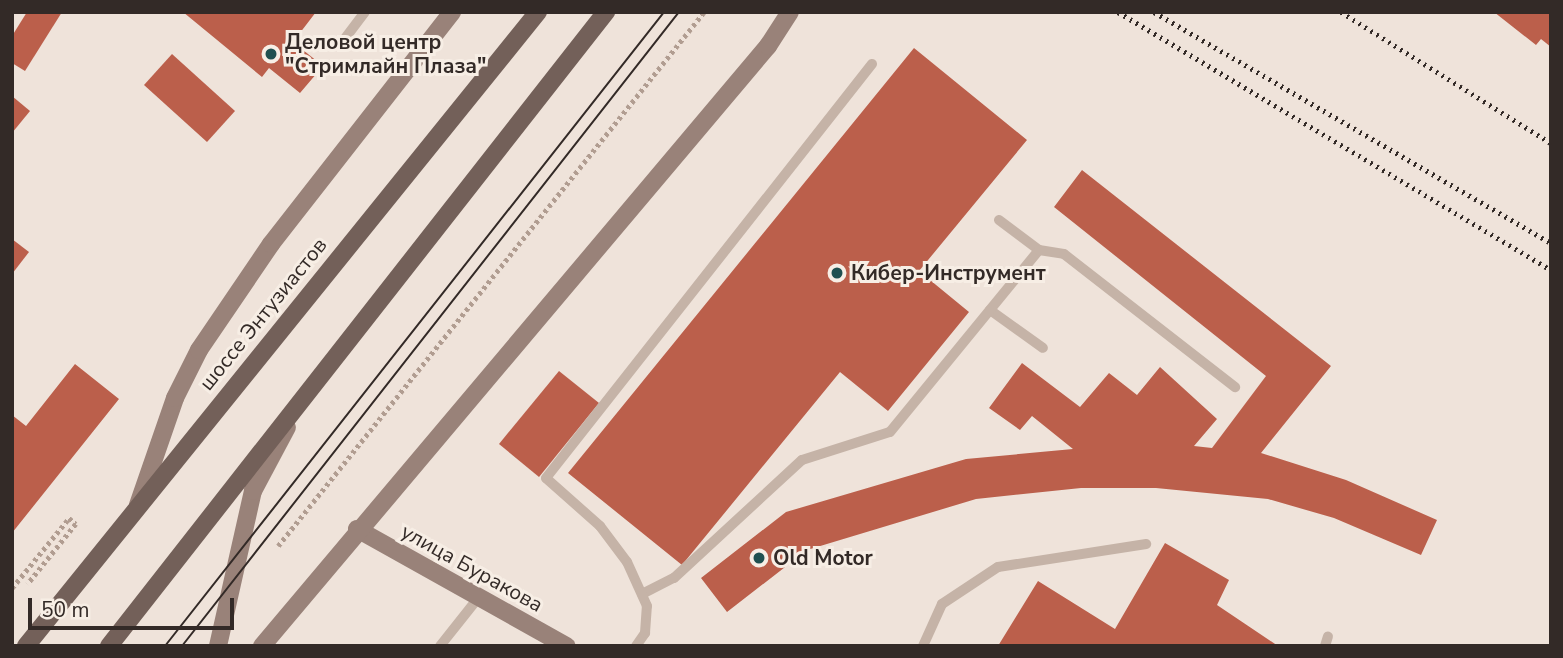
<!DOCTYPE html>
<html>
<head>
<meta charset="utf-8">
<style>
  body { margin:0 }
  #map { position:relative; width:1563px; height:658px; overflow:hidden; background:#efe3da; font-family:"Nunito Sans",sans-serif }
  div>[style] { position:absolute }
  .building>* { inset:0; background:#bb5f4b }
  .path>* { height:4.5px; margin-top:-2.25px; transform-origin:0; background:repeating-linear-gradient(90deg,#b19d91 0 3.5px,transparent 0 7px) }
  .lane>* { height:10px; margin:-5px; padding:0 5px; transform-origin:5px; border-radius:5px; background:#c5b3a7 }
  .secondary>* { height:18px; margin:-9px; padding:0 9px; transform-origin:9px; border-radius:9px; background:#998279 }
  .primary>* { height:18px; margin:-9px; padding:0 9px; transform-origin:9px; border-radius:9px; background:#736059 }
  .tram>* { height:2px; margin:-1px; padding:0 1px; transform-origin:1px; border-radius:1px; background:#332a27 }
  .rail>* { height:5px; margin-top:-2.5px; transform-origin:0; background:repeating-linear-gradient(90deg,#332a27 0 2px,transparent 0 7px) }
  .dots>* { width:19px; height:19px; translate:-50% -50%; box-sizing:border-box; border:4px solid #f7eee5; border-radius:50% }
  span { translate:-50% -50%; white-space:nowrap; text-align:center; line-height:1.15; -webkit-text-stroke:6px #f7eee5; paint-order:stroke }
  .poi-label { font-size:21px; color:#332a27; font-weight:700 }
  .left { translate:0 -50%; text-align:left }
  .street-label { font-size:21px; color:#332a27 }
  .frame { position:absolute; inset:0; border:14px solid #332a27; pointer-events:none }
  .scale { position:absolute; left:28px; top:598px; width:206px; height:32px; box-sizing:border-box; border:4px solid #332a27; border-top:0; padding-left:9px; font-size:21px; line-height:24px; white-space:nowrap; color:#332a27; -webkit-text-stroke:5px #f7eee5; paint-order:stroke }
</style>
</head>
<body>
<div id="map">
  <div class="building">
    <i style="clip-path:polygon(27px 12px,62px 12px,25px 71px,12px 63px,12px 36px)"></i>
    <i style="clip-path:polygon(183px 12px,316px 12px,293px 42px,323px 66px,300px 93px,269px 68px,262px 77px)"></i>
    <i style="clip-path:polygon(1494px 12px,1551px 12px,1551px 47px,1541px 39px,1536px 45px)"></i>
    <i style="clip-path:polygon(914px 48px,1027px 140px,919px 271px,969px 312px,888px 411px,840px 372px,682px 565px,568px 473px)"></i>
    <i style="clip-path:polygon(172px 54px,235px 111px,207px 142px,144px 85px)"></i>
    <i style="clip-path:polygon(12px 96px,30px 111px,12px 133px)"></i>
    <i style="clip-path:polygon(1082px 170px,1331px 366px,1261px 453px,1346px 480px,1437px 520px,1421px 555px,1334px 518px,1268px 499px,1156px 488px,1081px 488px,976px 499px,807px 550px,727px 612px,701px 578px,786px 512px,966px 459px,1073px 449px,1032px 416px,1020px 430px,989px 408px,1022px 363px,1080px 407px,1109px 373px,1137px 395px,1160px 367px,1217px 419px,1194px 446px,1212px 448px,1266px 376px,1054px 207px)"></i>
    <i style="clip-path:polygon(12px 239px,29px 252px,12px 274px)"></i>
    <i style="clip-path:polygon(75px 364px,119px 399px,12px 533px,12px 415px,26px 426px)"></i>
    <i style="clip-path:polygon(559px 371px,599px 403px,539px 477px,499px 444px)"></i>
    <i style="clip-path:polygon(1165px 543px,1229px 580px,1217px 605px,1278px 646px,998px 646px,1038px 581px,1115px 629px)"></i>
  </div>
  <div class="path">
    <i style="left:278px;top:546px;width:683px;rotate:-51.42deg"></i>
    <i style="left:12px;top:588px;width:90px;rotate:-50.8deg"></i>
    <i style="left:69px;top:518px;width:9px;rotate:41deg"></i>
    <i style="left:76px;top:524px;width:77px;rotate:128.7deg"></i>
  </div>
  <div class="lane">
    <i style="left:340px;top:45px;width:41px;rotate:-52.9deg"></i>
    <i style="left:999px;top:220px;width:50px;rotate:36.9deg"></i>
    <i style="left:990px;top:310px;width:65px;rotate:35.6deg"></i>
    <i style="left:642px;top:594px;width:36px;rotate:-27deg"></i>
    <i style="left:674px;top:578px;width:174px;rotate:-42.7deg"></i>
    <i style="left:802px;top:460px;width:92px;rotate:-17.7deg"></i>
    <i style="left:890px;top:432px;width:235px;rotate:-50.7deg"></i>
    <i style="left:1039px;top:250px;width:25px;rotate:9deg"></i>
    <i style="left:1064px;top:254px;width:217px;rotate:37.9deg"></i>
    <i style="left:440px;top:646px;width:63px;rotate:-51.5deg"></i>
    <i style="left:636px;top:646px;width:16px;rotate:-55deg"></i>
    <i style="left:645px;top:633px;width:27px;rotate:-86deg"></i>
    <i style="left:647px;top:606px;width:48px;rotate:-114.4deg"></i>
    <i style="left:627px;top:562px;width:45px;rotate:-126.9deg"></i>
    <i style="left:600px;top:526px;width:72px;rotate:-138.4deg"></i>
    <i style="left:546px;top:478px;width:527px;rotate:-51.78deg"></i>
    <i style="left:923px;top:646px;width:46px;rotate:-65.7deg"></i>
    <i style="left:942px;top:604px;width:67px;rotate:-33.5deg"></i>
    <i style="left:998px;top:567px;width:150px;rotate:-8.8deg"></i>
    <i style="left:1325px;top:646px;width:10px;rotate:-73deg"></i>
  </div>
  <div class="secondary">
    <i style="left:138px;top:505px;width:113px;rotate:-70.9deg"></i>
    <i style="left:175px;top:398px;width:54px;rotate:-63.4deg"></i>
    <i style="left:199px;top:350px;width:128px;rotate:-55.8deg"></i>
    <i style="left:271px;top:244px;width:294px;rotate:-52deg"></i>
    <i style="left:357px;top:529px;width:240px;rotate:29.2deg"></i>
    <i style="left:218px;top:646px;width:159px;rotate:-77.3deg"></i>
    <i style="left:253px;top:491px;width:72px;rotate:-62deg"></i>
    <i style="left:262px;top:646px;width:785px;rotate:-49.86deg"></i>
    <i style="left:768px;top:46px;width:40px;rotate:-57.1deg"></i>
  </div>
  <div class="primary">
    <i style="left:26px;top:646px;width:815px;rotate:-51.08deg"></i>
    <i style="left:109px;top:646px;width:806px;rotate:-51.91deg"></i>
  </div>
  <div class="tram">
    <i style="left:165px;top:646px;width:807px;rotate:-51.79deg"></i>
    <i style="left:182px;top:646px;width:806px;rotate:-51.91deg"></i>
  </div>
  <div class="rail">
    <i style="left:1118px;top:12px;width:504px;rotate:30.79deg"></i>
    <i style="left:1154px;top:12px;width:459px;rotate:30.2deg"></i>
    <i style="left:1341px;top:12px;width:248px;rotate:32deg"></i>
  </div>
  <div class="dots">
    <i style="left:271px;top:54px;background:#205050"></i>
    <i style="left:837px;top:273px;background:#205050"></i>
    <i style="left:759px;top:558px;background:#205050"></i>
  </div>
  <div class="poi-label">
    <span class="left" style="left:285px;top:54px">Деловой центр<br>"Стримлайн Плаза"</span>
    <span class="left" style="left:851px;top:273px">Кибер-Инструмент</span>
    <span class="left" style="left:773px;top:558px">Old Motor</span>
  </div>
  <div class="street-label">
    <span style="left:263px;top:314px;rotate:-51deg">шоссе Энтузиастов</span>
    <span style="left:472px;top:568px;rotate:29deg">улица Буракова</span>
  </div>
  <div class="frame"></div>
  <div class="scale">50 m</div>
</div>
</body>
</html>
